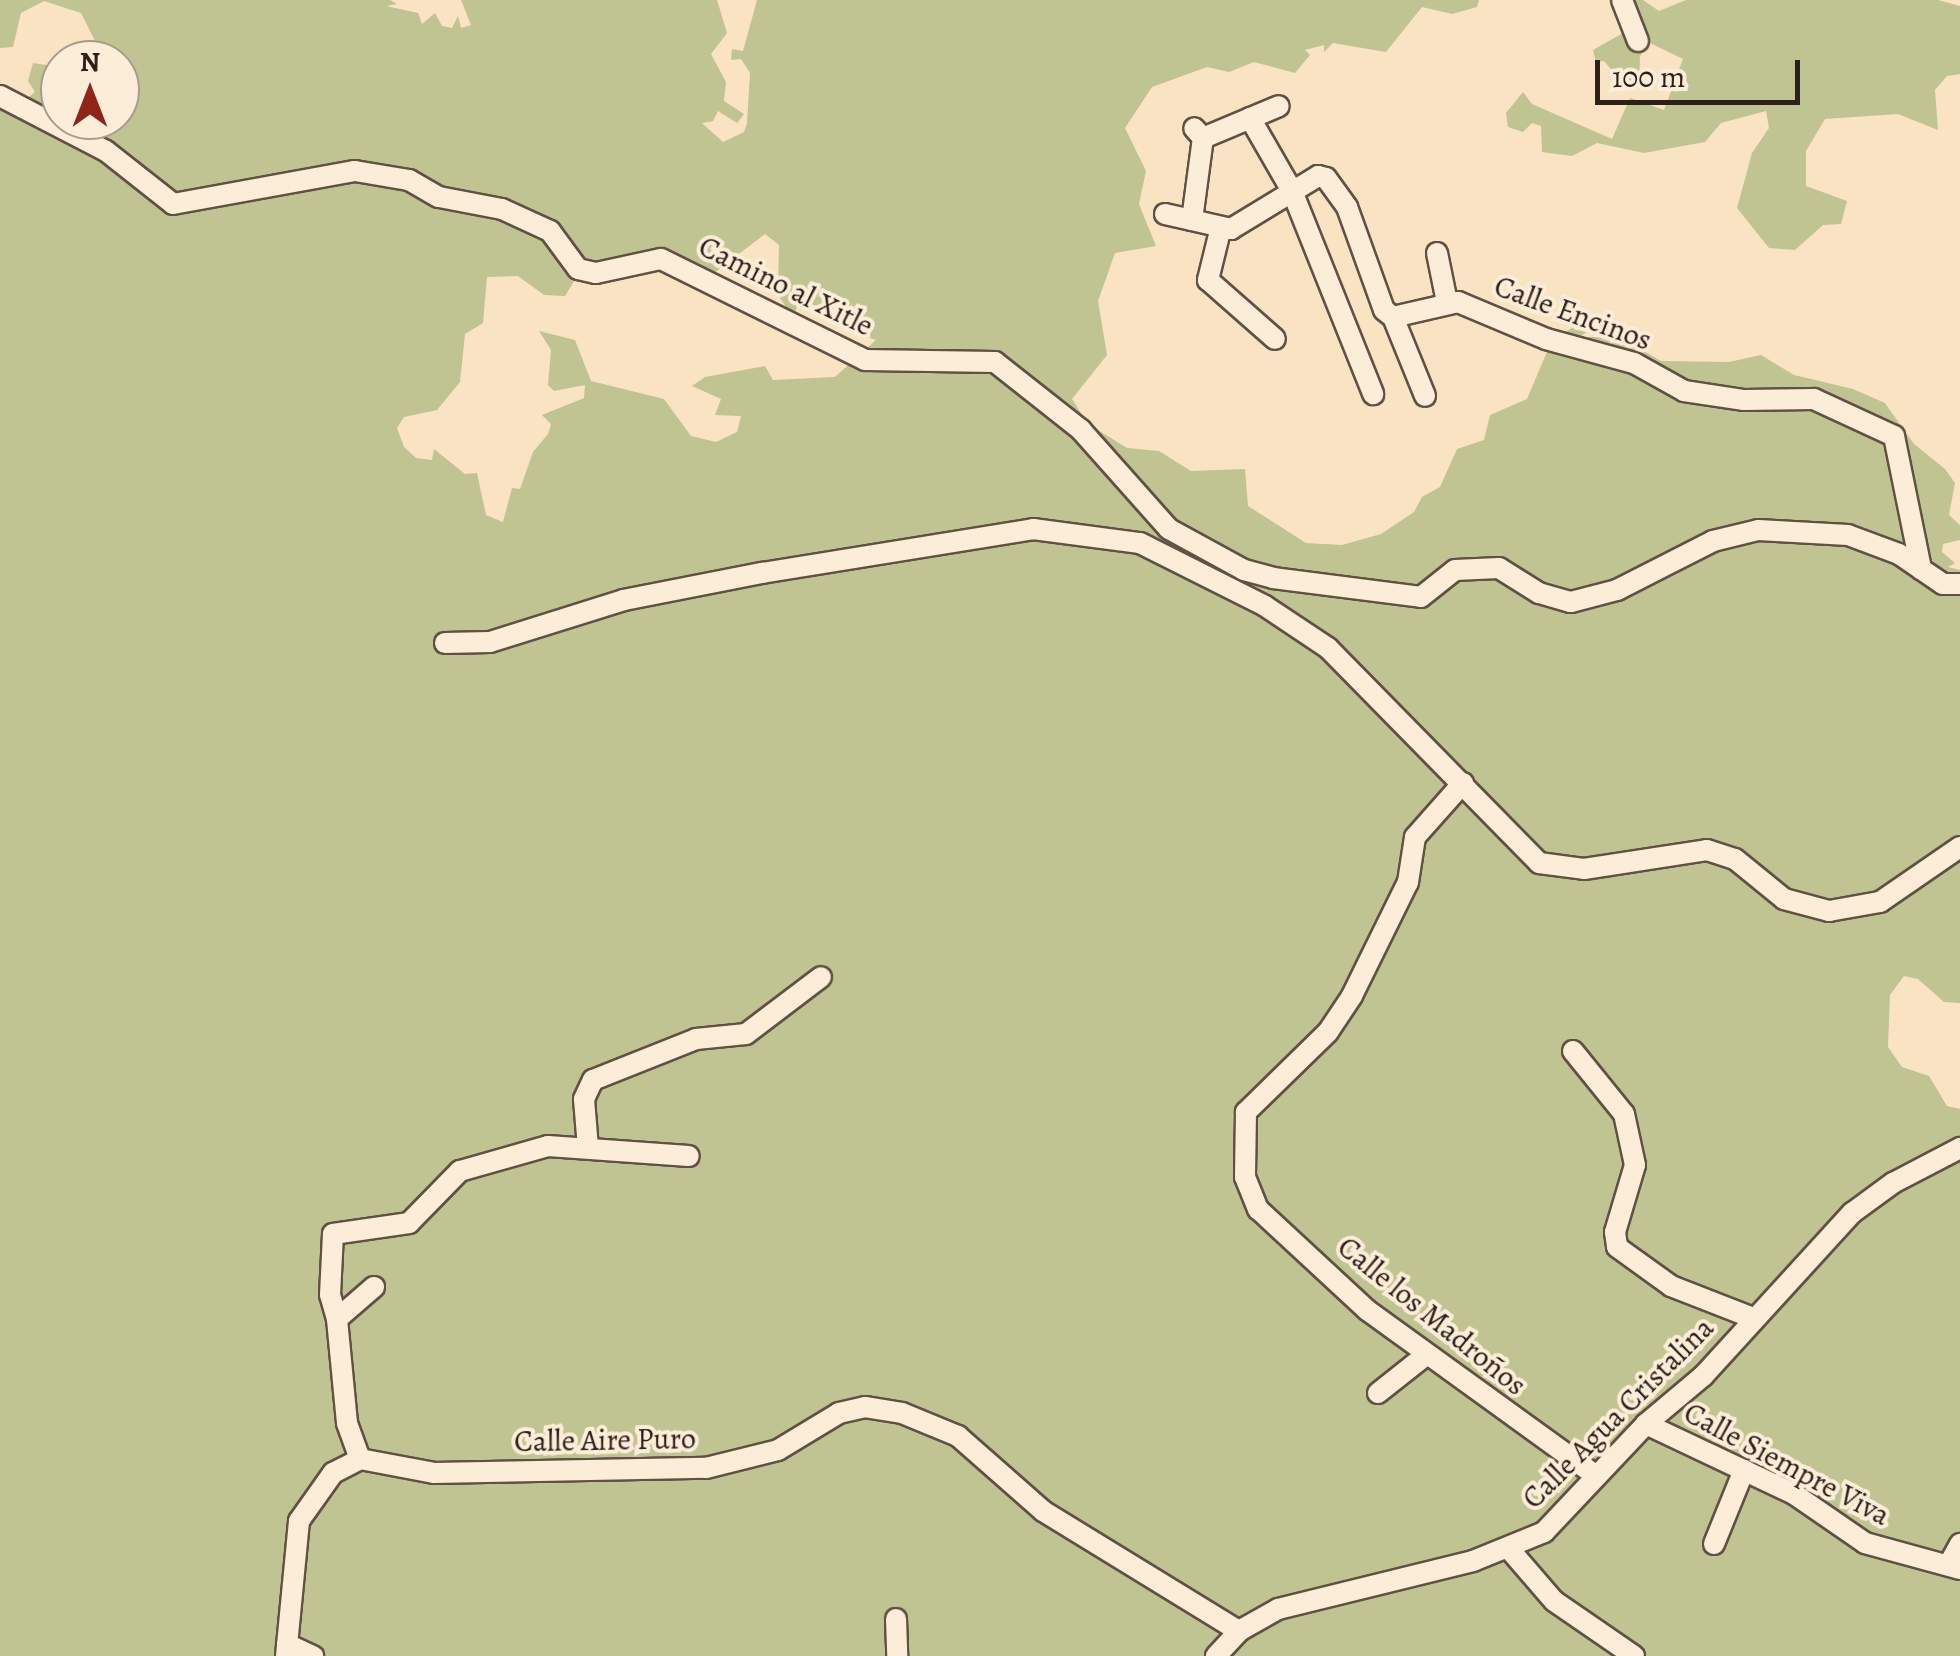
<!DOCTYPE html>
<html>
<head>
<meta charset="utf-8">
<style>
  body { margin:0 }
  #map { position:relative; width:1960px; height:1656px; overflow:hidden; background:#f9e3c3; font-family:Alegreya,serif }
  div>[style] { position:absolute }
  .green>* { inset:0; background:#c0c392 }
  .roads { filter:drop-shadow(2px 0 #605144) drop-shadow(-2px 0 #605144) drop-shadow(0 2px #605144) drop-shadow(0 -2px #605144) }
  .minor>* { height:20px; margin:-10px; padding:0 10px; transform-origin:10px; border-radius:10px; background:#fbedd8 }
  span { translate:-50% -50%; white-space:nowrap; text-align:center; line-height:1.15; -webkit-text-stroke:8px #fbedd8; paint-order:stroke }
  .street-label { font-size:30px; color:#2d201a }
  .north { position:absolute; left:40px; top:40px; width:100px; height:100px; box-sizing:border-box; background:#fbedd8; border:2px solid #a99b8c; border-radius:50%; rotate:0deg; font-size:28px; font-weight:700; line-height:40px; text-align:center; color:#2d201a }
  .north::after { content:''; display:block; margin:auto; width:35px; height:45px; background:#8f2418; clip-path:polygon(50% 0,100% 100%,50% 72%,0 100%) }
  .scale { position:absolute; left:1595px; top:60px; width:205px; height:45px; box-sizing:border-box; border:5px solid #2d201a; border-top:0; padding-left:12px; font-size:30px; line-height:35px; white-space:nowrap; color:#2d201a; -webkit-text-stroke:8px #fbedd8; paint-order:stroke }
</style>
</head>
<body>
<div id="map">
  <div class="green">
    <i style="clip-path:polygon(evenodd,0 0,390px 0,397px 4px,386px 6px,418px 13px,422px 24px,435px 13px,442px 26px,452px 28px,458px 16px,461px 28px,471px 25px,461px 0,717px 0,727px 33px,711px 54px,726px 82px,724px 101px,744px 114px,737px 123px,718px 111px,713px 121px,702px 123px,723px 142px,744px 132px,747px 123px,750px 73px,741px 59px,731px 60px,732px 49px,743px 51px,757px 0,1479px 0,1477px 7px,1452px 14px,1422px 7px,1386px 52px,1333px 43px,1324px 52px,1324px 45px,1305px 50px,1310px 55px,1295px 73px,1254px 62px,1229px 72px,1207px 67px,1152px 87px,1125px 128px,1146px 171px,1139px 204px,1156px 246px,1115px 253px,1098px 301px,1107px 355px,1072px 399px,1088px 424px,1127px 448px,1159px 451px,1191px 471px,1245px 469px,1248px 506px,1306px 543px,1342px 545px,1381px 534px,1414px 512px,1422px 497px,1440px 487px,1457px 449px,1484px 440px,1490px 415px,1527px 399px,1552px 340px,1582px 322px,1589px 331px,1579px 337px,1619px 337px,1661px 361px,1729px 362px,1761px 355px,1794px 375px,1853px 389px,1885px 403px,1914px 444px,1945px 469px,1955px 483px,1949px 515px,1960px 525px,1960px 540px,1943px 544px,1942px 552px,1955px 563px,1948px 567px,1960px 570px,1960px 1003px,1944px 1002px,1918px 979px,1904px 976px,1890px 995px,1888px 1047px,1902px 1067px,1929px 1076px,1947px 1106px,1960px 1109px,1960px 1656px,0 1656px,0 98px,25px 100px,35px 92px,28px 81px,33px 63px,60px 67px,60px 120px,120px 120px,120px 60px,84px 60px,98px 47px,81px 13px,44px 1px,21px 13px,13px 47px,0 48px,0 0,765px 234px,779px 245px,778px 295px,788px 310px,796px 311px,800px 287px,809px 307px,857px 319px,861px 335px,876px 340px,835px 377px,773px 380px,765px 366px,705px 377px,692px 386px,721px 399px,715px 415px,741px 416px,737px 432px,716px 442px,691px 436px,664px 399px,591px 381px,575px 340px,539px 331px,551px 350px,548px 385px,554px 391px,585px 385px,584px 398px,542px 415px,551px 424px,548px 434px,533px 452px,520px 489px,512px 488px,503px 522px,486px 515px,477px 473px,465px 474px,434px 449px,432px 460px,416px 458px,404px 447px,397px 428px,404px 417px,437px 410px,460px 382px,465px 334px,483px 323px,487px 277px,518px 276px,544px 295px,565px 296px,576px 278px,643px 255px,705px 280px,765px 234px)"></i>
    <i style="clip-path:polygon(1614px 0,1643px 0,1659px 11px,1686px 0,1938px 0,1960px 6px,1960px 74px,1947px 76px,1935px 90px,1938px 130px,1898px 114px,1825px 119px,1806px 151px,1806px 186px,1847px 201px,1841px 224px,1823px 225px,1795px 250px,1769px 248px,1737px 208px,1752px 153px,1769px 128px,1766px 111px,1721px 123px,1705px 142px,1644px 153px,1597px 143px,1572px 156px,1542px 152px,1541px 126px,1532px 123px,1523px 132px,1508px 127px,1506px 113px,1523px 92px,1532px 104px,1612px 139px,1630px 98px,1664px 110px,1683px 59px,1650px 43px,1640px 56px,1639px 87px,1622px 82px,1604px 61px,1596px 62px,1593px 50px,1623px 33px,1625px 18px)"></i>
  </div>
  <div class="roads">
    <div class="minor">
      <i style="left:1622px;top:0;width:44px;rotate:68.7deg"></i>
      <i style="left:0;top:96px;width:119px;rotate:27.4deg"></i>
      <i style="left:106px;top:151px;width:85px;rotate:38.3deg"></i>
      <i style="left:173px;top:204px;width:185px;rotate:-10.3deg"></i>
      <i style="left:355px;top:171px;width:55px;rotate:9.5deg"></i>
      <i style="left:409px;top:180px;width:34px;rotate:30deg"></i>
      <i style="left:439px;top:197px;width:64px;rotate:10.8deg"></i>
      <i style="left:502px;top:209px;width:53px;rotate:24.6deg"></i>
      <i style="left:550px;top:231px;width:47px;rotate:53.6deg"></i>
      <i style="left:578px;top:269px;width:18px;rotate:13deg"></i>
      <i style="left:596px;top:273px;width:66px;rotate:-12.2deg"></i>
      <i style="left:661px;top:259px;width:228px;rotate:26.3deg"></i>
      <i style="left:865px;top:360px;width:130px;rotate:0.9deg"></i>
      <i style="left:995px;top:362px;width:110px;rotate:38.3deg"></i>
      <i style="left:1081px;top:430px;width:132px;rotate:48.4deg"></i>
      <i style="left:1169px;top:529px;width:85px;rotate:28.7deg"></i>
      <i style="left:1244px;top:570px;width:30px;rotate:15deg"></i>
      <i style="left:1273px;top:578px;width:149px;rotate:7.3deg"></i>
      <i style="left:1421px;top:597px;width:43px;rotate:-38.5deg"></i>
      <i style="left:1455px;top:570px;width:44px;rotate:-2.6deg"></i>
      <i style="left:1499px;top:568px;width:47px;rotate:32deg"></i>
      <i style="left:1539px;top:593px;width:33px;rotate:16deg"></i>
      <i style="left:1571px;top:602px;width:48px;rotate:-14.6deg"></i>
      <i style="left:1617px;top:590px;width:108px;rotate:-27deg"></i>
      <i style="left:1713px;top:541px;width:46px;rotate:-13.7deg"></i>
      <i style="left:1758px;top:530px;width:90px;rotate:3.2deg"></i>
      <i style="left:1848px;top:535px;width:54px;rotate:20.4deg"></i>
      <i style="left:1899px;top:554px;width:53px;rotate:34.3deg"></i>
      <i style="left:1943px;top:584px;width:17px"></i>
      <i style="left:1250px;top:118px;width:84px;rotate:60.1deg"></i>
      <i style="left:1292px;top:191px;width:219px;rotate:68.2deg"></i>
      <i style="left:1203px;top:138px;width:82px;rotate:-22.8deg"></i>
      <i style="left:1165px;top:214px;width:68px;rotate:12.8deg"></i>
      <i style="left:1231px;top:229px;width:102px;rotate:-31.3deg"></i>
      <i style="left:1318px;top:176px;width:8px;rotate:14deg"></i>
      <i style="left:1326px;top:178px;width:36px;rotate:54deg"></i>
      <i style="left:1347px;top:207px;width:109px;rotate:70.2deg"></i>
      <i style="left:1384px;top:310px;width:11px;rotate:38deg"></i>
      <i style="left:1393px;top:317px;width:67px;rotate:-13deg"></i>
      <i style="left:1458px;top:302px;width:95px;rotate:22.8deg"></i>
      <i style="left:1546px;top:339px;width:91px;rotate:15.3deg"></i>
      <i style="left:1634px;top:363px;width:57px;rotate:29.2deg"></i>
      <i style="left:1684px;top:391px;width:61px;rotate:8.5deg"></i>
      <i style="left:1744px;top:400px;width:70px;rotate:-0.8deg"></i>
      <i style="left:1814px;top:399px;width:88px;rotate:24.8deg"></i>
      <i style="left:1894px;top:436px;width:136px;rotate:78.5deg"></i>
      <i style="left:1192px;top:220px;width:83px;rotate:-82.4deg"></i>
      <i style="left:1203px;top:138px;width:13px;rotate:-132deg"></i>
      <i style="left:1221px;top:227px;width:55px;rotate:103.8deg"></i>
      <i style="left:1208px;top:280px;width:89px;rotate:41.4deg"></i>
      <i style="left:1437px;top:253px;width:50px;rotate:78.5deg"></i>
      <i style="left:1393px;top:317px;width:85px;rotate:67.9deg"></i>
      <i style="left:445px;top:643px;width:45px;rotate:-1.3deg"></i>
      <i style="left:490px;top:642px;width:140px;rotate:-17.4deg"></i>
      <i style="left:624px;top:600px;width:141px;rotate:-11.1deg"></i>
      <i style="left:762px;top:573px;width:275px;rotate:-9.2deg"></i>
      <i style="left:1033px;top:529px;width:108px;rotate:7.5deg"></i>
      <i style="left:1140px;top:543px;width:140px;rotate:26.7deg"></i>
      <i style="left:1265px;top:606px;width:76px;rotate:33.7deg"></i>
      <i style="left:1328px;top:648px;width:301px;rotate:45.5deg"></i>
      <i style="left:1539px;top:863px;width:45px;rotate:7.6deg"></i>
      <i style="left:1584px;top:869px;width:124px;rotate:-8.8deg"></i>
      <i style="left:1707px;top:850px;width:29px;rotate:18deg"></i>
      <i style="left:1735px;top:859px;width:63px;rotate:39.2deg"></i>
      <i style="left:1784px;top:899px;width:47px;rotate:14.9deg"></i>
      <i style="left:1829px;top:911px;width:52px;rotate:-10deg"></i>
      <i style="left:1880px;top:902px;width:97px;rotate:-34.5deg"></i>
      <i style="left:1463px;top:783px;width:72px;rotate:131.6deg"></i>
      <i style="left:1415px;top:837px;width:46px;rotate:98.8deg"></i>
      <i style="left:1408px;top:882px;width:127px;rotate:116.2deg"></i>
      <i style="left:1352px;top:996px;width:43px;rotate:123.7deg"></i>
      <i style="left:1328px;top:1032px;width:115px;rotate:135.7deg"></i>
      <i style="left:1246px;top:1112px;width:65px;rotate:90.9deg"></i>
      <i style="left:1245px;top:1177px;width:35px;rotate:68deg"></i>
      <i style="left:1258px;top:1209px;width:149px;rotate:42.8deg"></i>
      <i style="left:1367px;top:1310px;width:283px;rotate:35.9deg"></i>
      <i style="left:1573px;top:1051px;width:81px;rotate:51deg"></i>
      <i style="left:1624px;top:1114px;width:52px;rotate:77.8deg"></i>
      <i style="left:1635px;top:1165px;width:70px;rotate:106.6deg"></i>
      <i style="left:1615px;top:1232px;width:15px;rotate:82deg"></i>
      <i style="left:1617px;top:1247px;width:67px;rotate:35.8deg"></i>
      <i style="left:1671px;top:1286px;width:88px;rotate:21.3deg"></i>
      <i style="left:588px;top:1148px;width:49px;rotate:-94.7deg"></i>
      <i style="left:584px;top:1099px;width:21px;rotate:-65deg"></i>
      <i style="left:593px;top:1080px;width:111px;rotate:-21.7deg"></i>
      <i style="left:696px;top:1039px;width:50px;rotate:-5.7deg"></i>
      <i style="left:746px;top:1034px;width:94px;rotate:-37.2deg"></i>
      <i style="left:337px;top:1319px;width:25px;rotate:-106deg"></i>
      <i style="left:330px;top:1295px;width:61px;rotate:-87.2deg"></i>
      <i style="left:333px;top:1234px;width:77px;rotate:-8.2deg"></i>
      <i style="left:409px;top:1223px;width:73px;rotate:-45.6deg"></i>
      <i style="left:460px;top:1171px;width:91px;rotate:-15.9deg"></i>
      <i style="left:548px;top:1146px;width:141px;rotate:4.1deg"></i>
      <i style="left:1378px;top:1393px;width:61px;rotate:-38.4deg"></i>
      <i style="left:1646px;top:1424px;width:164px;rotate:25.3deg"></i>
      <i style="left:1794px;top:1494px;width:86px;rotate:34.6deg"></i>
      <i style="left:1865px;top:1543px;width:98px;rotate:15.3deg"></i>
      <i style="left:360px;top:1459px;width:75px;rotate:10.7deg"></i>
      <i style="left:434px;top:1473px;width:272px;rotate:-1.1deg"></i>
      <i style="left:706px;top:1468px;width:74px;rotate:-14deg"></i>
      <i style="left:778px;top:1450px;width:71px;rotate:-31.2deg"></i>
      <i style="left:839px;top:1413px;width:27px;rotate:-13deg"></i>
      <i style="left:865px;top:1407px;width:37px;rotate:9deg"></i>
      <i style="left:902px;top:1413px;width:61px;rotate:22.3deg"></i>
      <i style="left:958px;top:1436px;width:113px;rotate:41.4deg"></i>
      <i style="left:1043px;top:1511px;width:230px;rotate:31.5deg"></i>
      <i style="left:1714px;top:1544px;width:80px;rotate:-67.9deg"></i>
      <i style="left:1510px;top:1550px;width:67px;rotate:49.2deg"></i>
      <i style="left:1554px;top:1601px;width:97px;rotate:34.5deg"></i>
      <i style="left:1949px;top:1564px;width:23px;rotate:-61deg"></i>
      <i style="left:896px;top:1619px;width:37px;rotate:88deg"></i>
      <i style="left:287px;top:1644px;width:29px;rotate:25deg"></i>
      <i style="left:286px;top:1656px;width:136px;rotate:-84.5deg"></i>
      <i style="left:299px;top:1521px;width:59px;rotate:-54.7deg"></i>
      <i style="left:333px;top:1473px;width:30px;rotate:-27deg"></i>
      <i style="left:360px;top:1459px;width:38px;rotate:-110deg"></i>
      <i style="left:347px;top:1423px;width:104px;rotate:-95.5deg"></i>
      <i style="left:337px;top:1319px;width:49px;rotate:-40.9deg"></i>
      <i style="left:1216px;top:1656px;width:34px;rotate:-47deg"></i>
      <i style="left:1239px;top:1631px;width:45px;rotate:-29.4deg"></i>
      <i style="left:1278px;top:1609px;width:201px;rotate:-13.8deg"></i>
      <i style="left:1473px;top:1561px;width:77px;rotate:-22.2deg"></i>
      <i style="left:1544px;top:1532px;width:149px;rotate:-46.6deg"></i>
      <i style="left:1646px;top:1424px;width:75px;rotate:-40.1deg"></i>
      <i style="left:1703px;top:1376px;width:221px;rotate:-47.6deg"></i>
      <i style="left:1852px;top:1213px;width:51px;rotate:-36.2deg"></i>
      <i style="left:1893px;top:1183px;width:76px;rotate:-27.6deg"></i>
    </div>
  </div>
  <div class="street-label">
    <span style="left:786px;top:286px;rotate:26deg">Camino al Xitle</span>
    <span style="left:1573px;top:313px;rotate:20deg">Calle Encinos</span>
    <span style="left:1432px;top:1316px;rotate:39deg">Calle los Madroños</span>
    <span style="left:1618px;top:1413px;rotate:-45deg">Calle Agua Cristalina</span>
    <span style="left:605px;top:1440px;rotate:-1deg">Calle Aire Puro</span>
    <span style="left:1787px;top:1464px;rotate:28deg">Calle Siempre Viva</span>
  </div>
  <div class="north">N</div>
  <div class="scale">100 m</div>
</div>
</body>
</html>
